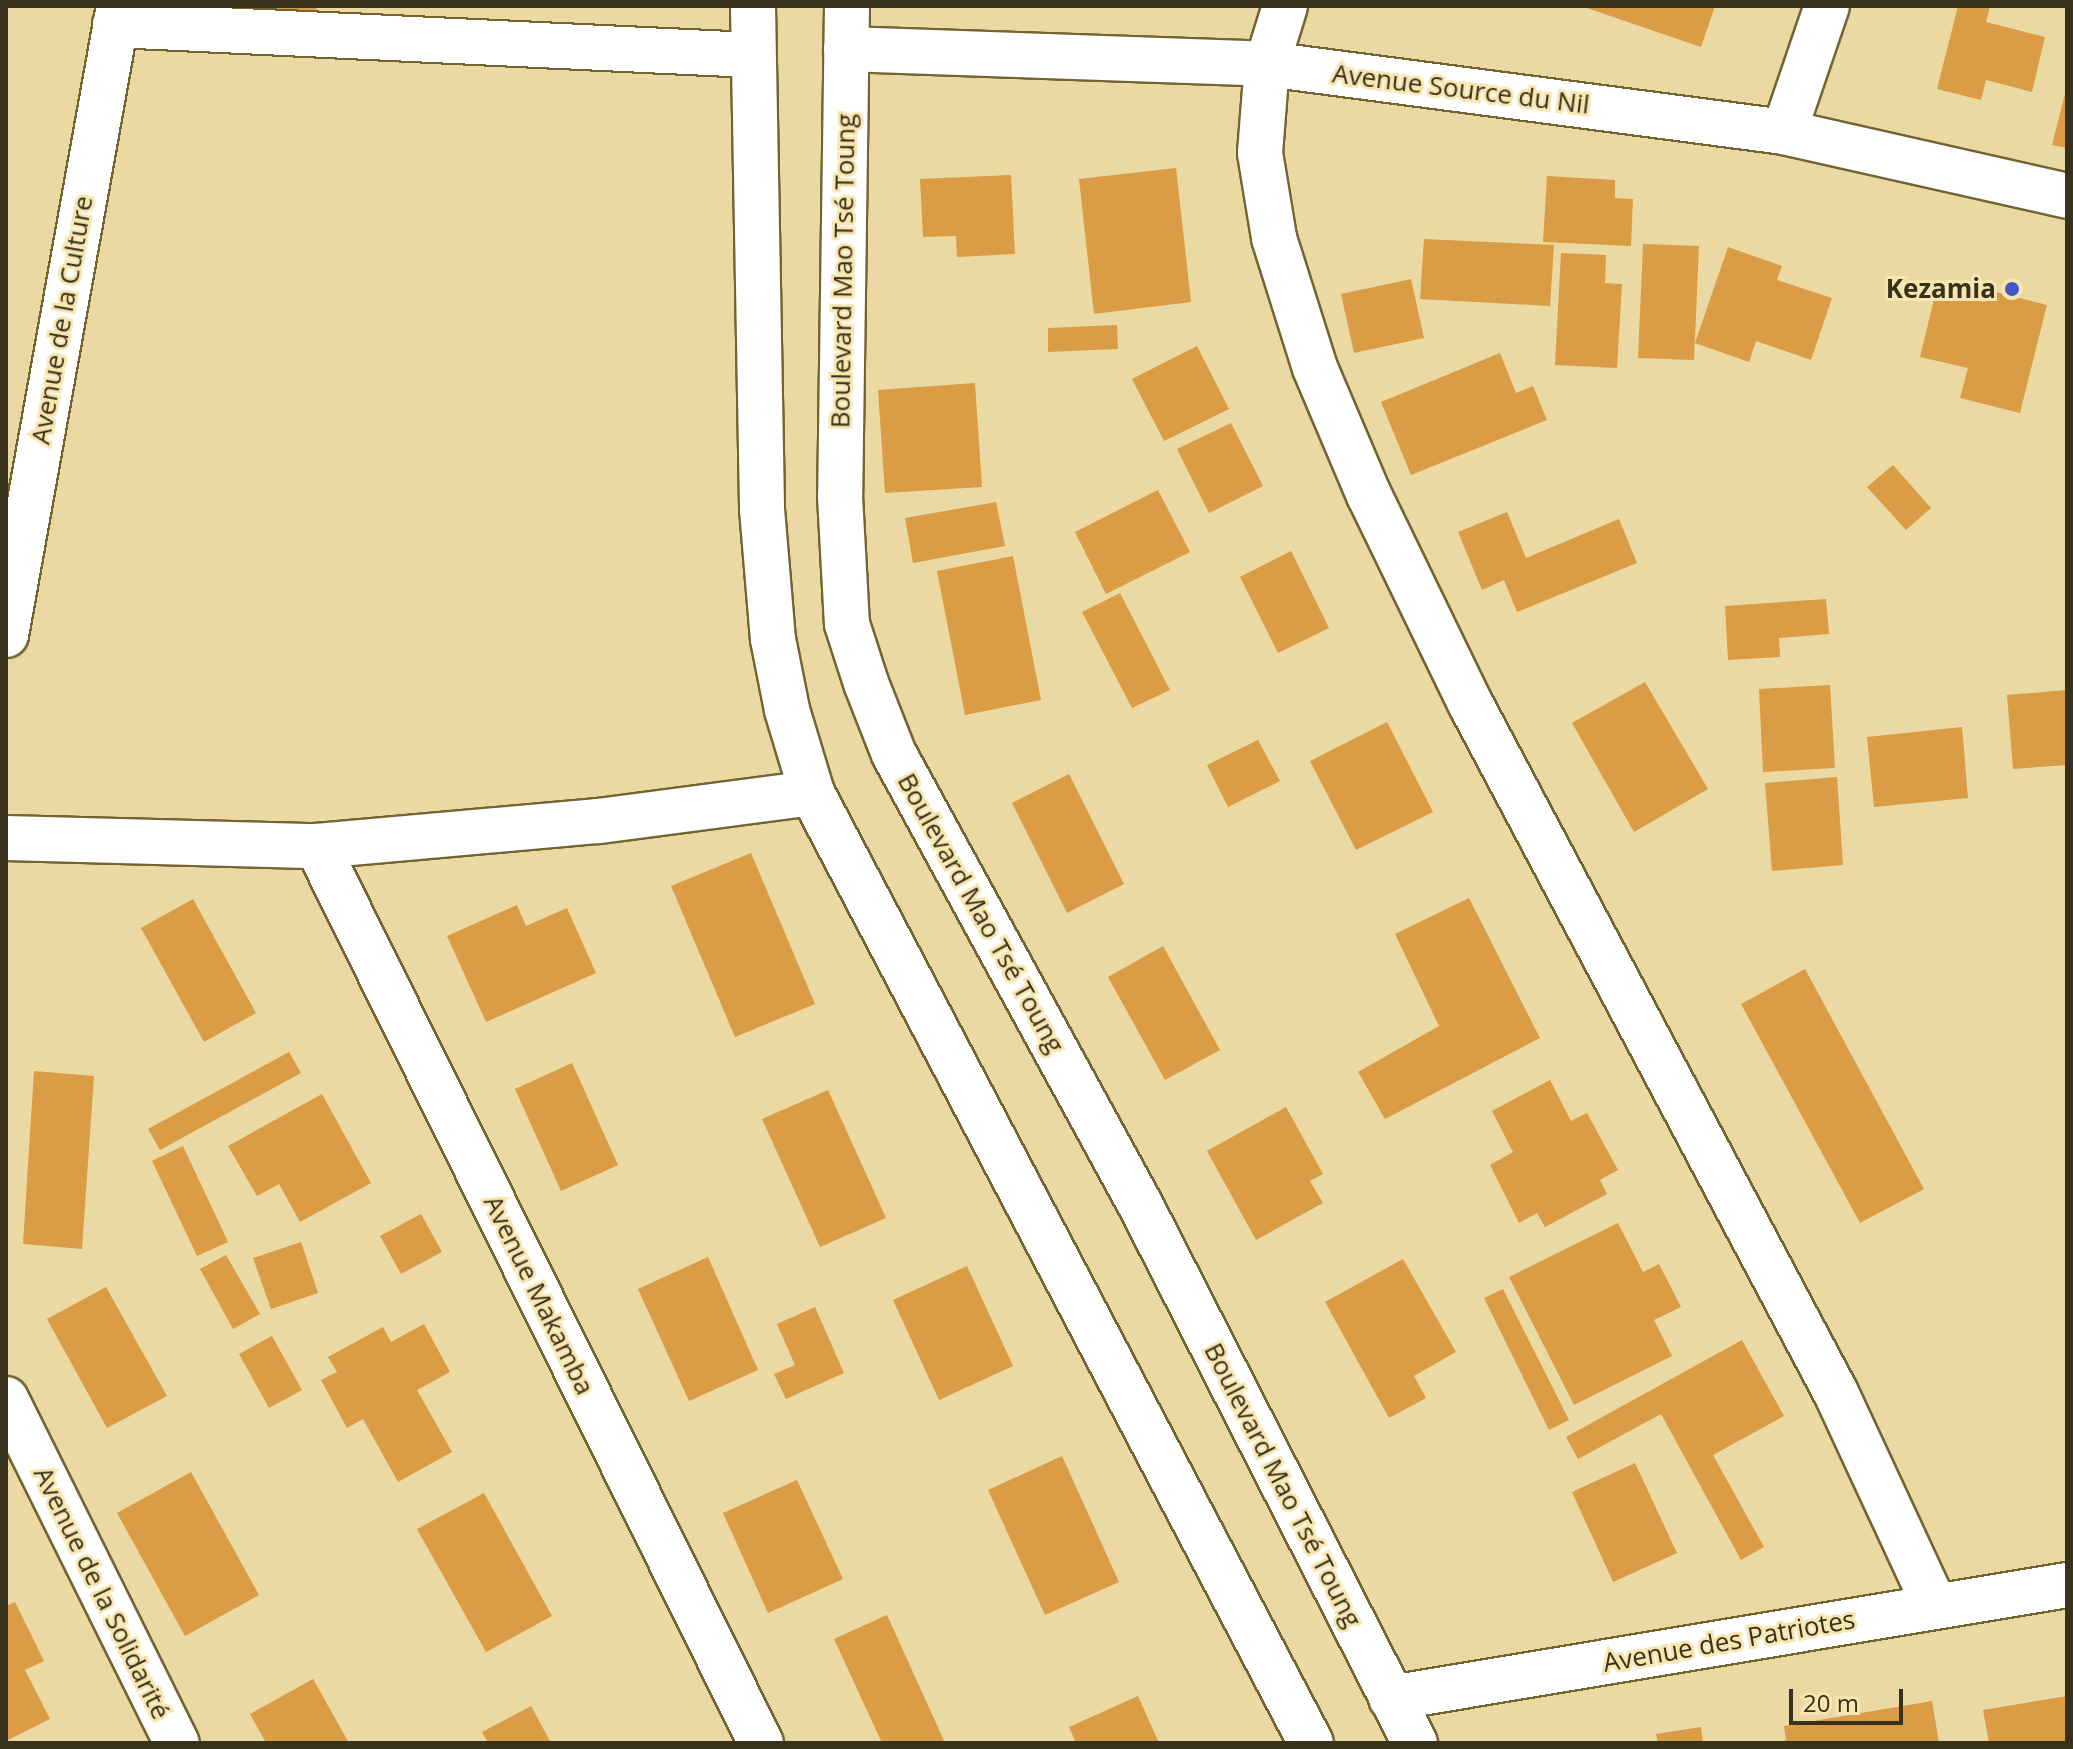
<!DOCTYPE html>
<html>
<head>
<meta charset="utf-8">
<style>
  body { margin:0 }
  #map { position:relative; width:2073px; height:1749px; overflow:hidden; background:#ead9a3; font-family:"Open Sans",sans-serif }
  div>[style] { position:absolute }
  .building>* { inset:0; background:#da9c44 }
  .roads { filter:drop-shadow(2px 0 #746432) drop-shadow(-2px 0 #746432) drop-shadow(0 2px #746432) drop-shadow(0 -2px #746432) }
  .minor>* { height:44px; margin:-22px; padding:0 22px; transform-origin:22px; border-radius:22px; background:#fff }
  .dots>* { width:22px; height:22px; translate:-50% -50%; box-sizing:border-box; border:4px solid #f7e6b0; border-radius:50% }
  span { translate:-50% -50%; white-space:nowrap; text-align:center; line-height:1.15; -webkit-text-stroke:6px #f7e6b0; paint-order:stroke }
  .street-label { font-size:26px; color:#38311c }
  .poi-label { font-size:26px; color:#38311c; font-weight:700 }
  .right { translate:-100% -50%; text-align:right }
  .frame { position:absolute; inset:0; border:8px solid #38311c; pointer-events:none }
  .scale { position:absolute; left:1789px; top:1689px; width:114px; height:36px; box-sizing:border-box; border:4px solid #38311c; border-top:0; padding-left:10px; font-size:24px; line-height:28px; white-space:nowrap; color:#38311c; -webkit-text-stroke:6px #f7e6b0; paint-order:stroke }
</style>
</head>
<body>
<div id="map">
  <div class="building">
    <i style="clip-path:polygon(243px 6px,317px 6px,314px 25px,242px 13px)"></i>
    <i style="clip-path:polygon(1581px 6px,1715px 6px,1701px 47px)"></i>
    <i style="clip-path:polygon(1958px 6px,1990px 6px,1986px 22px,2045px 37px,2032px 92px,1986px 80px,1981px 100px,1937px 89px)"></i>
    <i style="clip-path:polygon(2066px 90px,2067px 90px,2067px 148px,2052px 145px)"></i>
    <i style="clip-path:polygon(1176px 168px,1191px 302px,1094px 314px,1079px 179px)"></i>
    <i style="clip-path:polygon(1011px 175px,1015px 254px,957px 257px,956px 236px,923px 237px,920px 179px)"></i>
    <i style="clip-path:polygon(1547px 176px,1615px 180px,1615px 198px,1633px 199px,1631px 246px,1543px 242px)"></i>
    <i style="clip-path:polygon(1424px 239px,1554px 245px,1550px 306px,1420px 299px)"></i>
    <i style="clip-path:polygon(1643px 244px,1699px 246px,1694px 360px,1638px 358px)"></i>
    <i style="clip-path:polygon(1728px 247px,1782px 266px,1777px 280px,1832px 298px,1811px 360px,1756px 341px,1749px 362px,1695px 343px)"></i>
    <i style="clip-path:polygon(1561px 253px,1606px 255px,1605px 283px,1622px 284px,1617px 368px,1555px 365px)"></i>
    <i style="clip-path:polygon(1411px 279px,1424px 338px,1354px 353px,1341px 294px)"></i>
    <i style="clip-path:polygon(1988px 290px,2047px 305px,2020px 413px,1960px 398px,1968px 368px,1920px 357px,1936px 291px,1985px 302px)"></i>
    <i style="clip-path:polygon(1117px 325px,1118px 349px,1048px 352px,1048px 328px)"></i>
    <i style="clip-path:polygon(1197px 346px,1229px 409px,1164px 441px,1132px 379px)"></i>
    <i style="clip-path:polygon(1500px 353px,1516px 393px,1533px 386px,1547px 420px,1411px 475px,1381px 402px)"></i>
    <i style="clip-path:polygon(975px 383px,982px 487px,885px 493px,878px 390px)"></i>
    <i style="clip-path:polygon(1231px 423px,1263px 486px,1209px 513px,1177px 449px)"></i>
    <i style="clip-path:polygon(1893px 465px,1931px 508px,1906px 530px,1867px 487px)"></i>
    <i style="clip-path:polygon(1158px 490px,1190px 552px,1106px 594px,1075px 532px)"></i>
    <i style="clip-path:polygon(996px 502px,1005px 546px,913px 563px,905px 518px)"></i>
    <i style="clip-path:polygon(1507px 512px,1526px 558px,1619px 519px,1637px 563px,1517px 612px,1504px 580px,1482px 590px,1458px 532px)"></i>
    <i style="clip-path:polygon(1291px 551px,1329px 628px,1278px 653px,1240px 577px)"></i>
    <i style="clip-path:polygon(1013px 556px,1041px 700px,965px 715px,937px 571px)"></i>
    <i style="clip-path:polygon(1120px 593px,1170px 690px,1132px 708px,1082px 612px)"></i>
    <i style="clip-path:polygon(1826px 599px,1829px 634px,1779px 638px,1780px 657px,1728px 660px,1725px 606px)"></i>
    <i style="clip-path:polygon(1645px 682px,1708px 789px,1634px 832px,1572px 723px)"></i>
    <i style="clip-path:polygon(1830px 685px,1835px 768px,1763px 772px,1759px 689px)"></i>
    <i style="clip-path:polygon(2067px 690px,2067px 765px,2013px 769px,2007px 695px)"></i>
    <i style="clip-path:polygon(1387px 722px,1433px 812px,1356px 850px,1310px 761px)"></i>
    <i style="clip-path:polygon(1962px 727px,1968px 798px,1874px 807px,1867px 737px)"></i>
    <i style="clip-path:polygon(1258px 740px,1280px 781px,1228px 807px,1207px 765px)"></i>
    <i style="clip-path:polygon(1069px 774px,1124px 884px,1067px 913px,1012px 803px)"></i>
    <i style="clip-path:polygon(1837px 777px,1843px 865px,1772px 871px,1765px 783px)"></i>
    <i style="clip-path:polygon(751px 853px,815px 1004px,735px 1037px,671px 886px)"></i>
    <i style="clip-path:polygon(1469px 898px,1540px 1038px,1385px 1119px,1358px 1072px,1439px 1026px,1395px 934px)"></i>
    <i style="clip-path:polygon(193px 899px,256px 1013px,204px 1042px,141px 928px)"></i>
    <i style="clip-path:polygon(517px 905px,526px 926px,567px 908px,596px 973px,486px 1022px,447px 936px)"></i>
    <i style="clip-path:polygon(1163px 946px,1220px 1050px,1165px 1080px,1108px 977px)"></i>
    <i style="clip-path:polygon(1805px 969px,1924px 1189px,1860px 1223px,1741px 1004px)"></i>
    <i style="clip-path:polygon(289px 1052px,301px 1073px,160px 1150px,148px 1129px)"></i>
    <i style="clip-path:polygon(572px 1063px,618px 1165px,561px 1191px,515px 1089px)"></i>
    <i style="clip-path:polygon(34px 1071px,94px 1076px,82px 1249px,23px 1244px)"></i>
    <i style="clip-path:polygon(1550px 1080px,1571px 1121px,1587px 1113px,1618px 1170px,1600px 1180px,1607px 1194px,1545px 1227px,1537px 1213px,1519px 1223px,1490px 1165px,1513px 1152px,1492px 1111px)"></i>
    <i style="clip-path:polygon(828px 1090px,886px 1218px,820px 1247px,762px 1119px)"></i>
    <i style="clip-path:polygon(322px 1094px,371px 1183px,300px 1222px,279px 1184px,257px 1196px,228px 1146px)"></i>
    <i style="clip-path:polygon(1286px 1107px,1323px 1174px,1310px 1181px,1323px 1203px,1256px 1240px,1207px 1151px)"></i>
    <i style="clip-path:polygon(183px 1146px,228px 1242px,197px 1256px,152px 1161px)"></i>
    <i style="clip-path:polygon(421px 1214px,442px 1252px,401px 1274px,380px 1236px)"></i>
    <i style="clip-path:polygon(1618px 1223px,1643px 1272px,1659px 1264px,1681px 1307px,1654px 1320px,1672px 1356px,1574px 1405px,1509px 1277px)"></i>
    <i style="clip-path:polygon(301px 1242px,318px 1293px,271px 1309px,253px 1258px)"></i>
    <i style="clip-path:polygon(226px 1255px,260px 1314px,233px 1329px,200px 1269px)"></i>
    <i style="clip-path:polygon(708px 1257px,758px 1370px,689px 1401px,638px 1289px)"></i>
    <i style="clip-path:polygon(1403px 1259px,1456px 1352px,1414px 1376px,1426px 1398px,1389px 1418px,1325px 1302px)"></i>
    <i style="clip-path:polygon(967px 1266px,1013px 1366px,939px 1400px,893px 1300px)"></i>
    <i style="clip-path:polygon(106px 1287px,167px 1396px,107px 1428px,47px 1319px)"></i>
    <i style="clip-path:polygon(1503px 1289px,1569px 1420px,1549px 1430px,1484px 1298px)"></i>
    <i style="clip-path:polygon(815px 1307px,844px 1373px,786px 1399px,774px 1374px,795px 1365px,777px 1324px)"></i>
    <i style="clip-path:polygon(424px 1324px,450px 1372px,417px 1390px,452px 1452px,398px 1482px,363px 1419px,347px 1428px,321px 1380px,337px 1372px,328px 1357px,383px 1327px,391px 1342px)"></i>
    <i style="clip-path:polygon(272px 1336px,302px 1390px,269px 1408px,239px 1354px)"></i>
    <i style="clip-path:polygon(1742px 1340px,1784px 1416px,1713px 1455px,1764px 1547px,1741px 1560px,1661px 1414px,1578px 1459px,1566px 1437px)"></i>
    <i style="clip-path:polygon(1062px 1456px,1119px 1582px,1045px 1615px,988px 1490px)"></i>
    <i style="clip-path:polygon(1635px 1463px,1677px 1553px,1613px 1582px,1572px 1492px)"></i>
    <i style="clip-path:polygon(191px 1472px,259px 1595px,185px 1636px,117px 1513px)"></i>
    <i style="clip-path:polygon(797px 1480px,843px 1579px,768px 1613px,723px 1513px)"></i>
    <i style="clip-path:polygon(484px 1493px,552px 1616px,486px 1652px,417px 1529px)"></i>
    <i style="clip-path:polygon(15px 1602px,44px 1661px,25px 1670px,50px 1719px,6px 1741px,6px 1606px)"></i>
    <i style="clip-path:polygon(887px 1615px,945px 1743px,882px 1743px,834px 1639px)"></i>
    <i style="clip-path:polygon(313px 1679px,349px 1743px,266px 1743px,250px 1714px)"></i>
    <i style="clip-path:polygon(1138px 1696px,1159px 1743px,1076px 1743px,1069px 1727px)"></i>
    <i style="clip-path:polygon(2067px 1696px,2067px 1743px,1989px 1743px,1983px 1710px)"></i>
    <i style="clip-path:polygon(1932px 1701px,1939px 1743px,1776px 1743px,1786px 1740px,1784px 1726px)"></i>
    <i style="clip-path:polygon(531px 1706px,551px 1743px,488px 1743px,482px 1732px)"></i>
    <i style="clip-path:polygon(1701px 1727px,1703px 1743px,1658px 1743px,1656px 1734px)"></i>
  </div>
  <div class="roads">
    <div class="minor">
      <i style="left:753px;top:6px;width:503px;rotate:88.97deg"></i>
      <i style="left:762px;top:509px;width:130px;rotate:85.2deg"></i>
      <i style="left:773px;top:639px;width:72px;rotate:78.8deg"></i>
      <i style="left:787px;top:710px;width:87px;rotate:73.2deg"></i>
      <i style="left:812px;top:793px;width:1073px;rotate:62.29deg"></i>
      <i style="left:847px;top:6px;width:490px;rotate:90.8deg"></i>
      <i style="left:840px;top:496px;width:128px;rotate:86.9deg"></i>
      <i style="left:847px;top:624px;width:62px;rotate:72.1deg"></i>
      <i style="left:866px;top:683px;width:76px;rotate:68.5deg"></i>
      <i style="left:894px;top:754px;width:517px;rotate:61.35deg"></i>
      <i style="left:1142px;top:1208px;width:601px;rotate:62.97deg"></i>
      <i style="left:1285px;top:6px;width:61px;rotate:107.2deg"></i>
      <i style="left:1267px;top:64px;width:89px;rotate:94.5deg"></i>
      <i style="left:1260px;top:153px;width:86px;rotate:80.6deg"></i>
      <i style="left:1274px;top:238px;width:136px;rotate:72.5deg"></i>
      <i style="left:1315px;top:368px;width:138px;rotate:67deg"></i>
      <i style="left:1369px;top:495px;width:231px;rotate:64.1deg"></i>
      <i style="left:1470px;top:703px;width:781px;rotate:62.06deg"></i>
      <i style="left:1836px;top:1393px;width:235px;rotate:65.1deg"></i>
      <i style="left:115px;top:25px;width:638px;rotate:2.7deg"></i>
      <i style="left:846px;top:49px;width:421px;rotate:2deg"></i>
      <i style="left:1267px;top:64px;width:521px;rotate:7.49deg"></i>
      <i style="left:1784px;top:132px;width:290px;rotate:12.7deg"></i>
      <i style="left:1784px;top:132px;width:133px;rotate:-71.2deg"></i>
      <i style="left:6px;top:635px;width:639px;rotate:-79.82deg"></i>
      <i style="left:6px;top:838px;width:311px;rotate:1.5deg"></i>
      <i style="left:317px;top:846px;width:283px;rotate:-5.1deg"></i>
      <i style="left:599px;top:821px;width:215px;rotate:-7.5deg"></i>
      <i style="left:317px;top:846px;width:1001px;rotate:63.67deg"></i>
      <i style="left:6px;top:1399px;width:384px;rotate:63.6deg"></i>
      <i style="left:1391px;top:1698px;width:685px;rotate:-9.49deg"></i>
    </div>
  </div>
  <div class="dots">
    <i style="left:2012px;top:289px;background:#4655c9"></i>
  </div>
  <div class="street-label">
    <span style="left:1461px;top:89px;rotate:7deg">Avenue Source du Nil</span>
    <span style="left:843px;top:271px;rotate:-89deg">Boulevard Mao Tsé Toung</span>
    <span style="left:62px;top:320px;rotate:-80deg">Avenue de la Culture</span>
    <span style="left:981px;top:913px;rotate:61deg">Boulevard Mao Tsé Toung</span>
    <span style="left:539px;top:1295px;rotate:64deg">Avenue Makamba</span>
    <span style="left:1283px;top:1485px;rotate:63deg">Boulevard Mao Tsé Toung</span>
    <span style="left:102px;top:1593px;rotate:64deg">Avenue de la Solidarité</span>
    <span style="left:1729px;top:1641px;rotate:-10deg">Avenue des Patriotes</span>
  </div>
  <div class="poi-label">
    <span class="right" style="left:1996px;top:289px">Kezamia</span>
  </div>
  <div class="frame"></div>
  <div class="scale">20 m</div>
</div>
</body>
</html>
